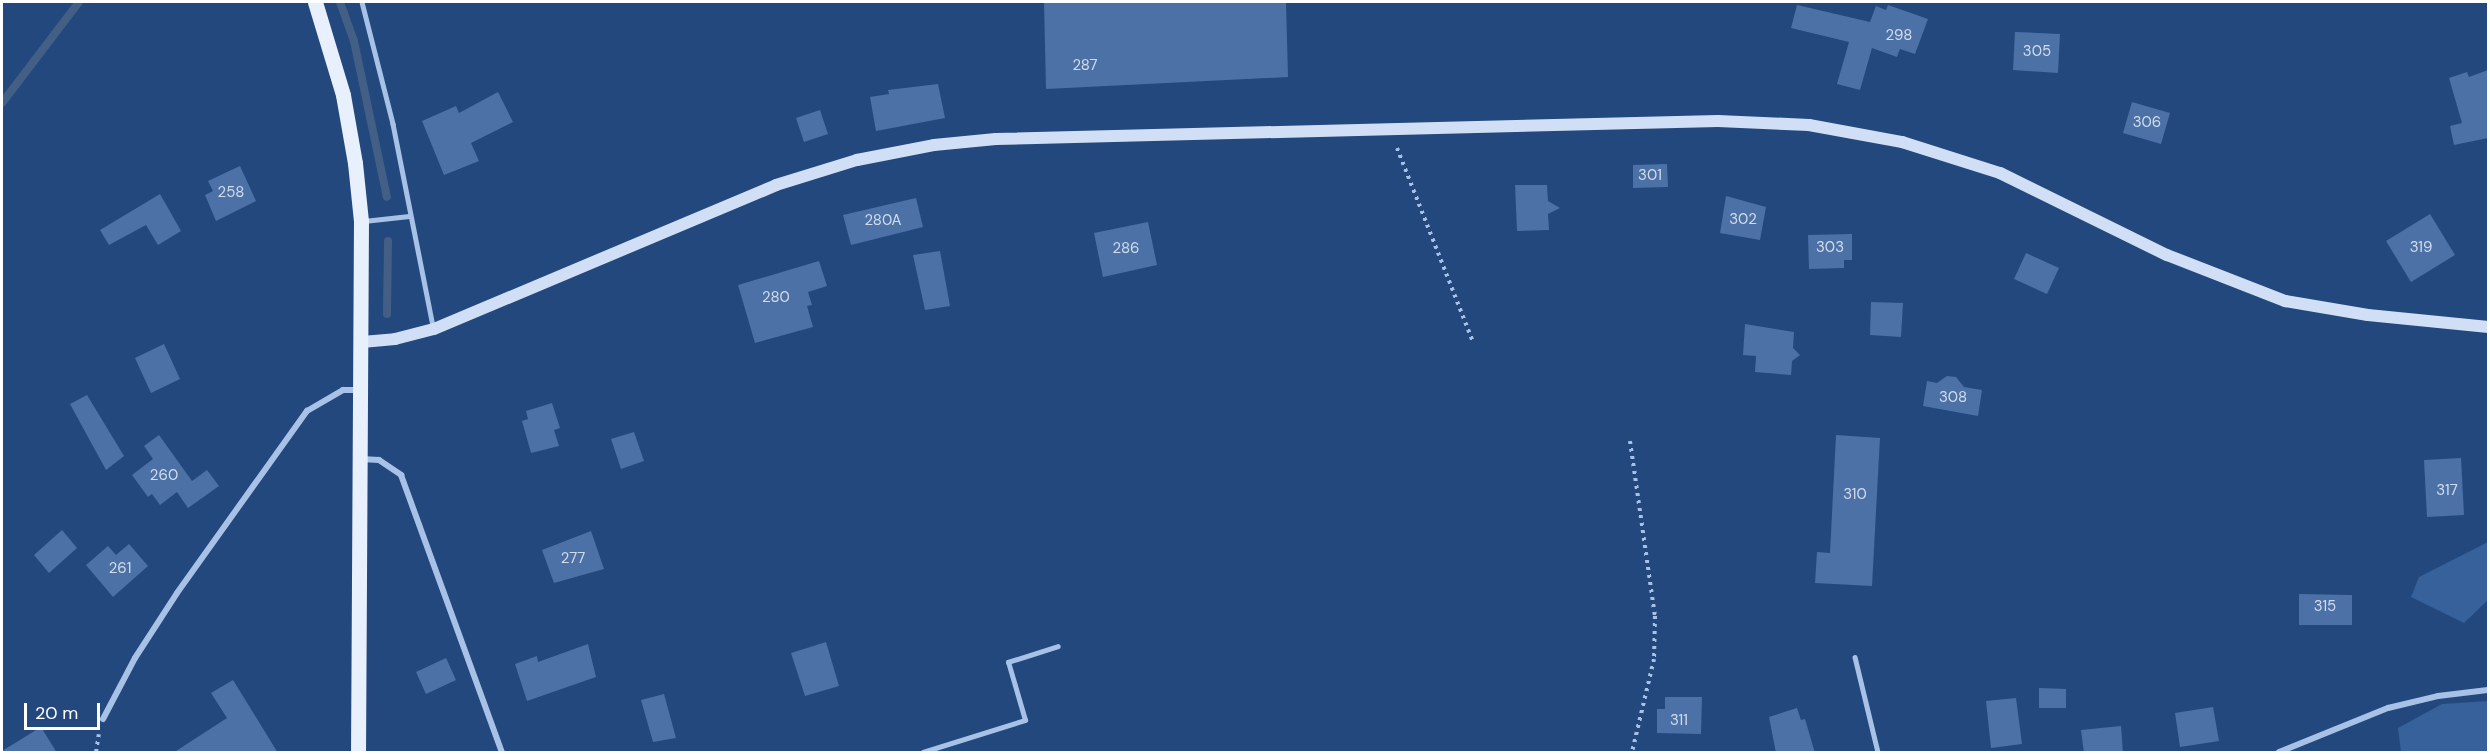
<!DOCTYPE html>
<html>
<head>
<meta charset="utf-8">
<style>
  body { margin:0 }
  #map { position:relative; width:2490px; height:754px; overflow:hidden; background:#23487d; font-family:"DM Sans",sans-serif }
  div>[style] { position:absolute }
  .green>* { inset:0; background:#36619a }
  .stream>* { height:8px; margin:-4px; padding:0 4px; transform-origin:4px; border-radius:4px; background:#435f85 }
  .building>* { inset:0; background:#4b71a6 }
  .path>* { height:4px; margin-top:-2px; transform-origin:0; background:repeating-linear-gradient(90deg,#a7c2e6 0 3px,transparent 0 7.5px) }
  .lane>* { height:4.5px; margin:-2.25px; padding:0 2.25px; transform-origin:2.25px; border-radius:2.25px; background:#a7c2e6 }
  .street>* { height:6px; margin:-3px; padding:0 3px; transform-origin:3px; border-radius:3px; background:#a7c2e6 }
  .secondary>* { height:12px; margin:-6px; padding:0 6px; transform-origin:6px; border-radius:6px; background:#d0dff5 }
  .primary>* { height:15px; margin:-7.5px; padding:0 7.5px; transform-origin:7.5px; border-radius:7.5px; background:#e8effd }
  span { translate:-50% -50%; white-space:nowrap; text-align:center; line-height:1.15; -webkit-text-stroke:5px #23487d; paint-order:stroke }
  .number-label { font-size:15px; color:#d2dce9 }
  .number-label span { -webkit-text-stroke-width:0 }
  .frame { position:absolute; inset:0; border:3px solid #fff; pointer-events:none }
  .scale { position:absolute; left:24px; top:703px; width:76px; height:27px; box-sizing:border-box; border:3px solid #fff; border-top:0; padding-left:8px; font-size:18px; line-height:21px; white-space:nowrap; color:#fff; -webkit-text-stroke:4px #23487d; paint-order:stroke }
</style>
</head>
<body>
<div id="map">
  <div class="green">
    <i style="clip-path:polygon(2488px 542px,2488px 600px,2464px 623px,2411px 597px,2419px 577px)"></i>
    <i style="clip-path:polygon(2488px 701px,2488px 752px,2401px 752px,2398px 728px,2442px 704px)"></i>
  </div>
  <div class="stream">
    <i style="left:340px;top:2px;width:41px;rotate:70.3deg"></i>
    <i style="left:354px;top:41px;width:159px;rotate:78.1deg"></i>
    <i style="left:2px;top:103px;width:127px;rotate:-52.7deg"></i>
    <i style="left:387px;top:314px;width:73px;rotate:-89.2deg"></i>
  </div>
  <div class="building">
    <i style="clip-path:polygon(1044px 2px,1286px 2px,1288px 77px,1046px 89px)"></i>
    <i style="clip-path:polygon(1797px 5px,1870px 22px,1876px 6px,1886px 10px,1888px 5px,1928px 19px,1915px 54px,1900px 49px,1897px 57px,1872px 48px,1860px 90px,1837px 84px,1849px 42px,1791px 28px)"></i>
    <i style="clip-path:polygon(2015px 32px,2060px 34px,2058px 73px,2013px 70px)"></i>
    <i style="clip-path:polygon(2488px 70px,2488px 138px,2454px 145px,2450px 126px,2462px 123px,2449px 78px,2467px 72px,2469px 77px)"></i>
    <i style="clip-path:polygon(938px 84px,945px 118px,876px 131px,870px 97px,889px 94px,888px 90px)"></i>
    <i style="clip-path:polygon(498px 92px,513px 122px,471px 143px,479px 161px,444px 175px,422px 121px,456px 106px,459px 113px)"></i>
    <i style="clip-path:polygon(2132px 102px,2170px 113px,2161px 144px,2123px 133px)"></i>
    <i style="clip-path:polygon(820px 110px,828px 134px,804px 142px,796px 118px)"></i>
    <i style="clip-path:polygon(1667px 164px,1668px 187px,1633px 188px,1633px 165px)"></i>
    <i style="clip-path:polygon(240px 166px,256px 201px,216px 221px,205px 195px,213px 191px,208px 181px)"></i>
    <i style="clip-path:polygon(1515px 185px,1547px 185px,1548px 201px,1560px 208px,1548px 214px,1549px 230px,1517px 231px)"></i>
    <i style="clip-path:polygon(160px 194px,181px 231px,158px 245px,146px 225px,109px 245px,100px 230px)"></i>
    <i style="clip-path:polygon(1726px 196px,1766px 207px,1760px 240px,1720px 233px)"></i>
    <i style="clip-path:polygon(916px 198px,923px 227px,851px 245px,843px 215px)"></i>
    <i style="clip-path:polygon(2430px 214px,2455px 255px,2411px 282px,2386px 241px)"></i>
    <i style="clip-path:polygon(1148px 222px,1157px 265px,1103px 277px,1094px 233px)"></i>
    <i style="clip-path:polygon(1852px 234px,1852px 260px,1844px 260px,1844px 268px,1809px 269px,1808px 235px)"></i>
    <i style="clip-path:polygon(940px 251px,950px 306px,925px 310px,913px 255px)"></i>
    <i style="clip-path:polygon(2026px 253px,2059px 268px,2047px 294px,2014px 279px)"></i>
    <i style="clip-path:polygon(819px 261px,827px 286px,808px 292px,812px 305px,807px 306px,813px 327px,755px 343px,738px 285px)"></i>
    <i style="clip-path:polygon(1871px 302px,1903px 303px,1901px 337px,1870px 335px)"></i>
    <i style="clip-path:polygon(1745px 324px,1794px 332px,1793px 348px,1800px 355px,1792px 361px,1791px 375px,1755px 372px,1756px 356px,1743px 355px)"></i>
    <i style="clip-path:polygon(164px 344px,180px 379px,151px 393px,135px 358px)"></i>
    <i style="clip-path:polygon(1947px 376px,1956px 377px,1964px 387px,1982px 390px,1978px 416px,1923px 406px,1927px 381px,1937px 383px)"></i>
    <i style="clip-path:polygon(87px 395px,124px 456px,106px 470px,70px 404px)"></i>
    <i style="clip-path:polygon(552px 403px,560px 428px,554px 430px,559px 446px,531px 453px,522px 421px,528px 419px,526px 411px)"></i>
    <i style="clip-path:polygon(634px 432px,644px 461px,621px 469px,611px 439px)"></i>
    <i style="clip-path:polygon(159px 435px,192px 481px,207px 470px,219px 486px,188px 508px,177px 492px,160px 505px,152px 494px,148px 497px,132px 475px,153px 459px,144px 446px)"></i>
    <i style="clip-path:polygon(1836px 435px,1880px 438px,1872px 586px,1815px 583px,1817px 552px,1830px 553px)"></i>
    <i style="clip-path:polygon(2461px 458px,2464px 515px,2427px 517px,2424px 460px)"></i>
    <i style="clip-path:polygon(62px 530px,77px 548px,49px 573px,34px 555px)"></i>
    <i style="clip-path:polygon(591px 531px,604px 569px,554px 583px,542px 550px)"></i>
    <i style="clip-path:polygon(129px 544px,148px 566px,113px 597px,86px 565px,108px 546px,116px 555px)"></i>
    <i style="clip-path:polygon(2299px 594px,2352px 595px,2352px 625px,2299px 625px)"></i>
    <i style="clip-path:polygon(826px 642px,839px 686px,805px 696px,791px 653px)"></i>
    <i style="clip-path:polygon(588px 644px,596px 677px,527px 701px,515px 664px,537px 656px,538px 662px)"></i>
    <i style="clip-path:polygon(446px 658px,456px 680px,426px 694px,416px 672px)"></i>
    <i style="clip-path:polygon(233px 680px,278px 753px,173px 753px,227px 718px,211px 693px)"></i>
    <i style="clip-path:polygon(2039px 688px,2066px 689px,2066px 708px,2039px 708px)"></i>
    <i style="clip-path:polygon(664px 694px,676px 738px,653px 742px,641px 700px)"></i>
    <i style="clip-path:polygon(1665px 697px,1702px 697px,1701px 734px,1657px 733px,1657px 709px,1665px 709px)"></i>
    <i style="clip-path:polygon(2016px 698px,2022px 744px,1991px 748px,1986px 701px)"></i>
    <i style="clip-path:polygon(2213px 707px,2219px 741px,2180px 747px,2175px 713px)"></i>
    <i style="clip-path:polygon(1797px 708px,1801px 720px,1805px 719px,1815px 753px,1776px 753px,1769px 717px)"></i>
    <i style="clip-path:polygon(2121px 726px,2123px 753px,2084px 753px,2081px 730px)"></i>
    <i style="clip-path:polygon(41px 727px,57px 753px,2px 753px,2px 751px)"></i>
  </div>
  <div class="path">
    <i style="left:1397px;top:148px;width:208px;rotate:68.6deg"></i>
    <i style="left:1630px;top:441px;width:177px;rotate:81.9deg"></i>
    <i style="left:1655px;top:616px;width:43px;rotate:91.3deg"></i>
    <i style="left:1654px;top:659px;width:96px;rotate:103.3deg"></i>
    <i style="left:96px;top:752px;width:18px;rotate:-81deg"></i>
  </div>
  <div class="lane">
    <i style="left:362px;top:2px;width:126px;rotate:75.7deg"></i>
    <i style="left:393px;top:124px;width:206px;rotate:78.8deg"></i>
    <i style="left:364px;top:221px;width:45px;rotate:-6.3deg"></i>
    <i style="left:1855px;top:657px;width:98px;rotate:76.4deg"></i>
    <i style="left:923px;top:752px;width:107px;rotate:-17.4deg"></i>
    <i style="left:1025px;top:720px;width:60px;rotate:-106.3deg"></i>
    <i style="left:1008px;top:662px;width:52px;rotate:-17.7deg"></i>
  </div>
  <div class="street">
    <i style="left:361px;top:459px;width:18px;rotate:3deg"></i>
    <i style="left:379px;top:460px;width:27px;rotate:34deg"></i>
    <i style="left:401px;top:475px;width:295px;rotate:70deg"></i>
    <i style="left:103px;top:719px;width:69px;rotate:-62.3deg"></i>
    <i style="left:135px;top:658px;width:77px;rotate:-57.1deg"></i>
    <i style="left:177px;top:593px;width:224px;rotate:-54.5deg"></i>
    <i style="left:307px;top:411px;width:42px;rotate:-30.3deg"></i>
    <i style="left:343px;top:390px;width:16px"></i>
    <i style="left:2279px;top:752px;width:118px;rotate:-22deg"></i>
    <i style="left:2388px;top:708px;width:51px;rotate:-13.5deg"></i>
    <i style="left:2438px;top:696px;width:50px;rotate:-6.8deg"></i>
  </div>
  <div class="secondary">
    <i style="left:362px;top:342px;width:33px;rotate:-5deg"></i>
    <i style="left:395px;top:339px;width:40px;rotate:-14.4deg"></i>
    <i style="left:434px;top:329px;width:371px;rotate:-22.8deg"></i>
    <i style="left:776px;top:185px;width:85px;rotate:-17.2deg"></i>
    <i style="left:857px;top:160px;width:78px;rotate:-11deg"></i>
    <i style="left:934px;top:145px;width:62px;rotate:-5.5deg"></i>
    <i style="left:996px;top:139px;width:722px;rotate:-1.43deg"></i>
    <i style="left:1718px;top:121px;width:91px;rotate:2.5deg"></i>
    <i style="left:1809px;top:125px;width:95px;rotate:10.4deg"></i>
    <i style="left:1902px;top:142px;width:103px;rotate:17.6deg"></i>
    <i style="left:2000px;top:173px;width:186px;rotate:26.2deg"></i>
    <i style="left:2167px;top:255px;width:127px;rotate:21.3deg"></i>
    <i style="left:2285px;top:301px;width:84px;rotate:9.6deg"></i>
    <i style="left:2368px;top:315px;width:121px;rotate:5.7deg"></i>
  </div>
  <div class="primary">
    <i style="left:315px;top:2px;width:97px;rotate:73.2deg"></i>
    <i style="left:343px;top:95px;width:69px;rotate:80deg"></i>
    <i style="left:355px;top:163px;width:58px;rotate:84.1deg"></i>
    <i style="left:361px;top:221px;width:531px;rotate:90.32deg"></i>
  </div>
  <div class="number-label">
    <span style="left:1899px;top:36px">298</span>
    <span style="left:2037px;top:52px">305</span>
    <span style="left:1085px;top:66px">287</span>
    <span style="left:2147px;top:123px">306</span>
    <span style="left:1650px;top:176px">301</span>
    <span style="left:231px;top:193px">258</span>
    <span style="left:1743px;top:220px">302</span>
    <span style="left:883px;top:221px">280A</span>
    <span style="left:1830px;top:248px">303</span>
    <span style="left:2421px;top:248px">319</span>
    <span style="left:1126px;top:249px">286</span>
    <span style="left:776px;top:298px">280</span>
    <span style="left:1953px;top:398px">308</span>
    <span style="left:164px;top:476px">260</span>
    <span style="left:2447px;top:491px">317</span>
    <span style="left:1855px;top:495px">310</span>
    <span style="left:573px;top:559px">277</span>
    <span style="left:120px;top:569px">261</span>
    <span style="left:2325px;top:607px">315</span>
    <span style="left:1679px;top:721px">311</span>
  </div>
  <div class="frame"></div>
  <div class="scale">20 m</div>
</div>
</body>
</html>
